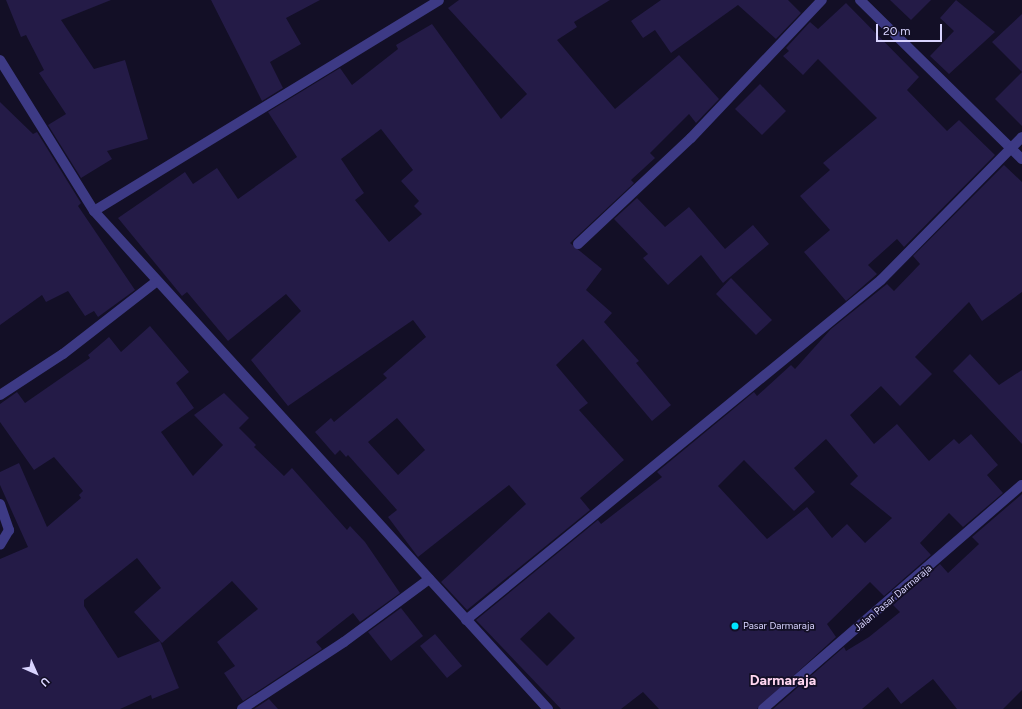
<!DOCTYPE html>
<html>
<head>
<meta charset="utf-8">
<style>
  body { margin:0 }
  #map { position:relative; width:1022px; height:709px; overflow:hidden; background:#130f26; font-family:Figtree,sans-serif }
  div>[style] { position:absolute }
  .building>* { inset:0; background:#241b47 }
  .minor>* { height:10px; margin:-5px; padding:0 5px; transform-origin:5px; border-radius:5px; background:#3d3a85 }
  .dots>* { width:11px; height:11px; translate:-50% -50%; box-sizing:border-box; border:2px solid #130f26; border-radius:50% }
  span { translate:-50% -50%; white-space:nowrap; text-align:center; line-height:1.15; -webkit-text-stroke:3.5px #130f26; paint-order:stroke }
  .street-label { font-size:10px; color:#d9d4ff }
  .poi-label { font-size:10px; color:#d9d4ff }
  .left { translate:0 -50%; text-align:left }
  .district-label { font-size:14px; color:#ffd6f0; font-weight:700 }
  .north { position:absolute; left:16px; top:653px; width:40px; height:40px; -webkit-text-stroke:3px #130f26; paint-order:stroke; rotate:135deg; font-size:11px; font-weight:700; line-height:16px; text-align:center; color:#d9d4ff }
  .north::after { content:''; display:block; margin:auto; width:14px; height:18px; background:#d9d4ff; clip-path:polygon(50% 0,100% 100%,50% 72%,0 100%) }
  .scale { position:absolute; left:876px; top:24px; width:66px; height:18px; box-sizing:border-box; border:2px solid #d9d4ff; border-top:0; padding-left:5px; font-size:12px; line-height:14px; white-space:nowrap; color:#d9d4ff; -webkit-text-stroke:3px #130f26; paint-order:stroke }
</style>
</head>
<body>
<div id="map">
  <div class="building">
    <i style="clip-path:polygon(6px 0,111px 0,61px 20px,94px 69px,125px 60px,148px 139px,107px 151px,112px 159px,81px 178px,48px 125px,66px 114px,39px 73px,44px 70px,26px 35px,21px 37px)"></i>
    <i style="clip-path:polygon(211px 0,320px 0,286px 18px,301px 44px,270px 62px,283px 88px,262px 101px)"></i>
    <i style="clip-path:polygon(evenodd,459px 0,610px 0,574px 22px,577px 27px,557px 40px,615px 109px,679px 55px,719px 99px,696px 123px,689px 114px,650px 153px,655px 158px,631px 180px,634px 183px,570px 243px,602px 269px,586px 290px,612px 313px,604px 322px,639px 361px,636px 363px,671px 405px,652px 421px,583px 339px,556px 365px,588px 403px,579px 410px,624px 460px,580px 498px,590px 510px,467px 610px,441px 582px,526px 504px,509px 485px,418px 557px,388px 517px,397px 510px,348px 455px,346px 457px,340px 450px,335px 455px,315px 432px,331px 418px,334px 422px,387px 378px,383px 374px,426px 337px,413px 320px,288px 406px,251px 360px,301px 311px,286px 294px,228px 341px,187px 292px,182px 296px,118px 218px,185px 172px,193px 184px,217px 168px,238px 199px,297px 157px,268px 112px,340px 68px,352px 85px,398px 49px,396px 45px,432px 24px,501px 119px,527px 94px,448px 8px,459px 0,381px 129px,413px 170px,401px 181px,419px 201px,414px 206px,422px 214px,389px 242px,355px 200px,364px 193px,341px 159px,381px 129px,459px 0,397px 418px,425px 450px,398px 475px,368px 442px,397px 418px)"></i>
    <i style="clip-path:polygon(661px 0,788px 0,801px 13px,776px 39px,738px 5px,671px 53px,655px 30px,643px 38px,631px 21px)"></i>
    <i style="clip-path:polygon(890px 0,931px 0,911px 20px)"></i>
    <i style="clip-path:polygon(956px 0,995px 32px,949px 74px,930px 56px,954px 31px,940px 18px)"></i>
    <i style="clip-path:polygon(846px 3px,919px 77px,907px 90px,947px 131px,959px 120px,995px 155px,904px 247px,897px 239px,868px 265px,877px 274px,846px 301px,804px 252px,830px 230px,800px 196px,830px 170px,823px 163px,877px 118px,818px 59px,803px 75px,783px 56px,789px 51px,786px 48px,810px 22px,818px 29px)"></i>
    <i style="clip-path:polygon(1022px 14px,1022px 126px,995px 99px,1022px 72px,992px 42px)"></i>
    <i style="clip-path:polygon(760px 84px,786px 111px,762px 135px,735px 109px)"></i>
    <i style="clip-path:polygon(0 102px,33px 134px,37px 132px,81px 203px,78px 206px,135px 290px,98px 317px,94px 311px,85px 316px,68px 291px,46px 302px,42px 295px,0 325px)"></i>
    <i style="clip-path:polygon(evenodd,1004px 165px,1022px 182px,1022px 292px,982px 321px,969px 302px,915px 357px,932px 374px,900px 406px,881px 386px,850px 415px,874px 444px,897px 424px,929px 461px,954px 439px,959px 444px,971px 434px,998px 465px,987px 475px,1003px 493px,963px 527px,949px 513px,920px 543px,931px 555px,884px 596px,870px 582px,827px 624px,836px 637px,757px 709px,659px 709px,643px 692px,621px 709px,561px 709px,476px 620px,598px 520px,601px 524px,662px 477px,657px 472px,754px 392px,757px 396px,791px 365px,795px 369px,831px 329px,887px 284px,894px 291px,920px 264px,913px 256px,1004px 165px,826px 439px,858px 476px,850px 484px,892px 518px,865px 543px,847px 524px,832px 538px,807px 507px,767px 539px,718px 486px,744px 460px,794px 511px,815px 492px,794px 468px,826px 439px,1004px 165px,549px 612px,575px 638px,547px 666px,520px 639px,549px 612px)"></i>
    <i style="clip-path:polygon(637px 198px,665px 227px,689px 207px,725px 249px,753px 225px,769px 244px,723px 283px,701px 255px,668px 285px,643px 258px,648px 254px,614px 219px)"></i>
    <i style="clip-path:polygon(731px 278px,772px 320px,756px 335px,716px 294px)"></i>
    <i style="clip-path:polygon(150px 326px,189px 372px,176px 383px,194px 408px,161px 432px,193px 476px,223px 445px,194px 415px,224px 393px,249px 418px,239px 428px,256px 445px,254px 447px,284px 476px,292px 468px,347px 530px,350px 526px,365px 542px,400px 593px,360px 622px,353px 613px,316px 642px,322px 649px,243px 701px,224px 673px,235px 666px,217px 642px,258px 609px,232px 581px,162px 643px,134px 612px,161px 588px,137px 558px,84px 600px,84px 606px,118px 658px,160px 641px,179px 688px,152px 699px,151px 695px,120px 709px,0 709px,0 559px,28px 547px,0 485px,0 472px,19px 463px,47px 527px,81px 498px,79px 495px,83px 491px,54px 457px,34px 470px,0 422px,0 404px,17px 392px,25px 403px,90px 358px,88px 355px,109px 337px,121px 352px)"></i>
    <i style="clip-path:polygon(970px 354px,999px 385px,1022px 370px,1022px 444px,953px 371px)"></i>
    <i style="clip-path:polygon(1022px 494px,1022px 690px,1003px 709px,957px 709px,933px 679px,901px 704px,888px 687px,862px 709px,773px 709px,844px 647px,846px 651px,869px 637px,900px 612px,893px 605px,940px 564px,948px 573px,979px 544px,972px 537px)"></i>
    <i style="clip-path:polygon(401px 608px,423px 636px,391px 661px,368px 632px)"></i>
    <i style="clip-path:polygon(435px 634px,462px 666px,447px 678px,420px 646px)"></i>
    <i style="clip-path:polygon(269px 699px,278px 709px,254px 709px)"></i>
  </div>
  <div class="minor">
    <i style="left:860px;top:0;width:227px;rotate:44.5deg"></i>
    <i style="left:0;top:60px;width:178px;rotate:58.1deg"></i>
    <i style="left:94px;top:211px;width:674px;rotate:47.65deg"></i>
    <i style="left:94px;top:211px;width:404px;rotate:-31.4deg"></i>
    <i style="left:578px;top:244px;width:155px;rotate:-43.2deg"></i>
    <i style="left:691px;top:138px;width:190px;rotate:-46.5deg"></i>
    <i style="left:0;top:395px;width:75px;rotate:-33.1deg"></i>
    <i style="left:63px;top:354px;width:119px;rotate:-37.8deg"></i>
    <i style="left:0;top:504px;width:28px;rotate:71deg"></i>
    <i style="left:9px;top:530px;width:17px;rotate:121deg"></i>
    <i style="left:466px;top:620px;width:536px;rotate:-39.33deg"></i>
    <i style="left:881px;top:280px;width:201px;rotate:-45.4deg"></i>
    <i style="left:242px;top:709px;width:122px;rotate:-33.3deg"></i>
    <i style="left:344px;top:642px;width:106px;rotate:-36.5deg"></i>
    <i style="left:763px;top:709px;width:342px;rotate:-40.9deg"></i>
  </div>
  <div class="dots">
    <i style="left:735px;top:626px;background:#00e5ff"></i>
  </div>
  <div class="street-label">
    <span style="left:893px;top:598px;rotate:-40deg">Jalan Pasar Darmaraja</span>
  </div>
  <div class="poi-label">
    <span class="left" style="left:743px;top:626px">Pasar Darmaraja</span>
  </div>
  <div class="district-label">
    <span style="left:783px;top:681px">Darmaraja</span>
  </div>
  <div class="north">U</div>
  <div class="scale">20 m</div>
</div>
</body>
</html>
